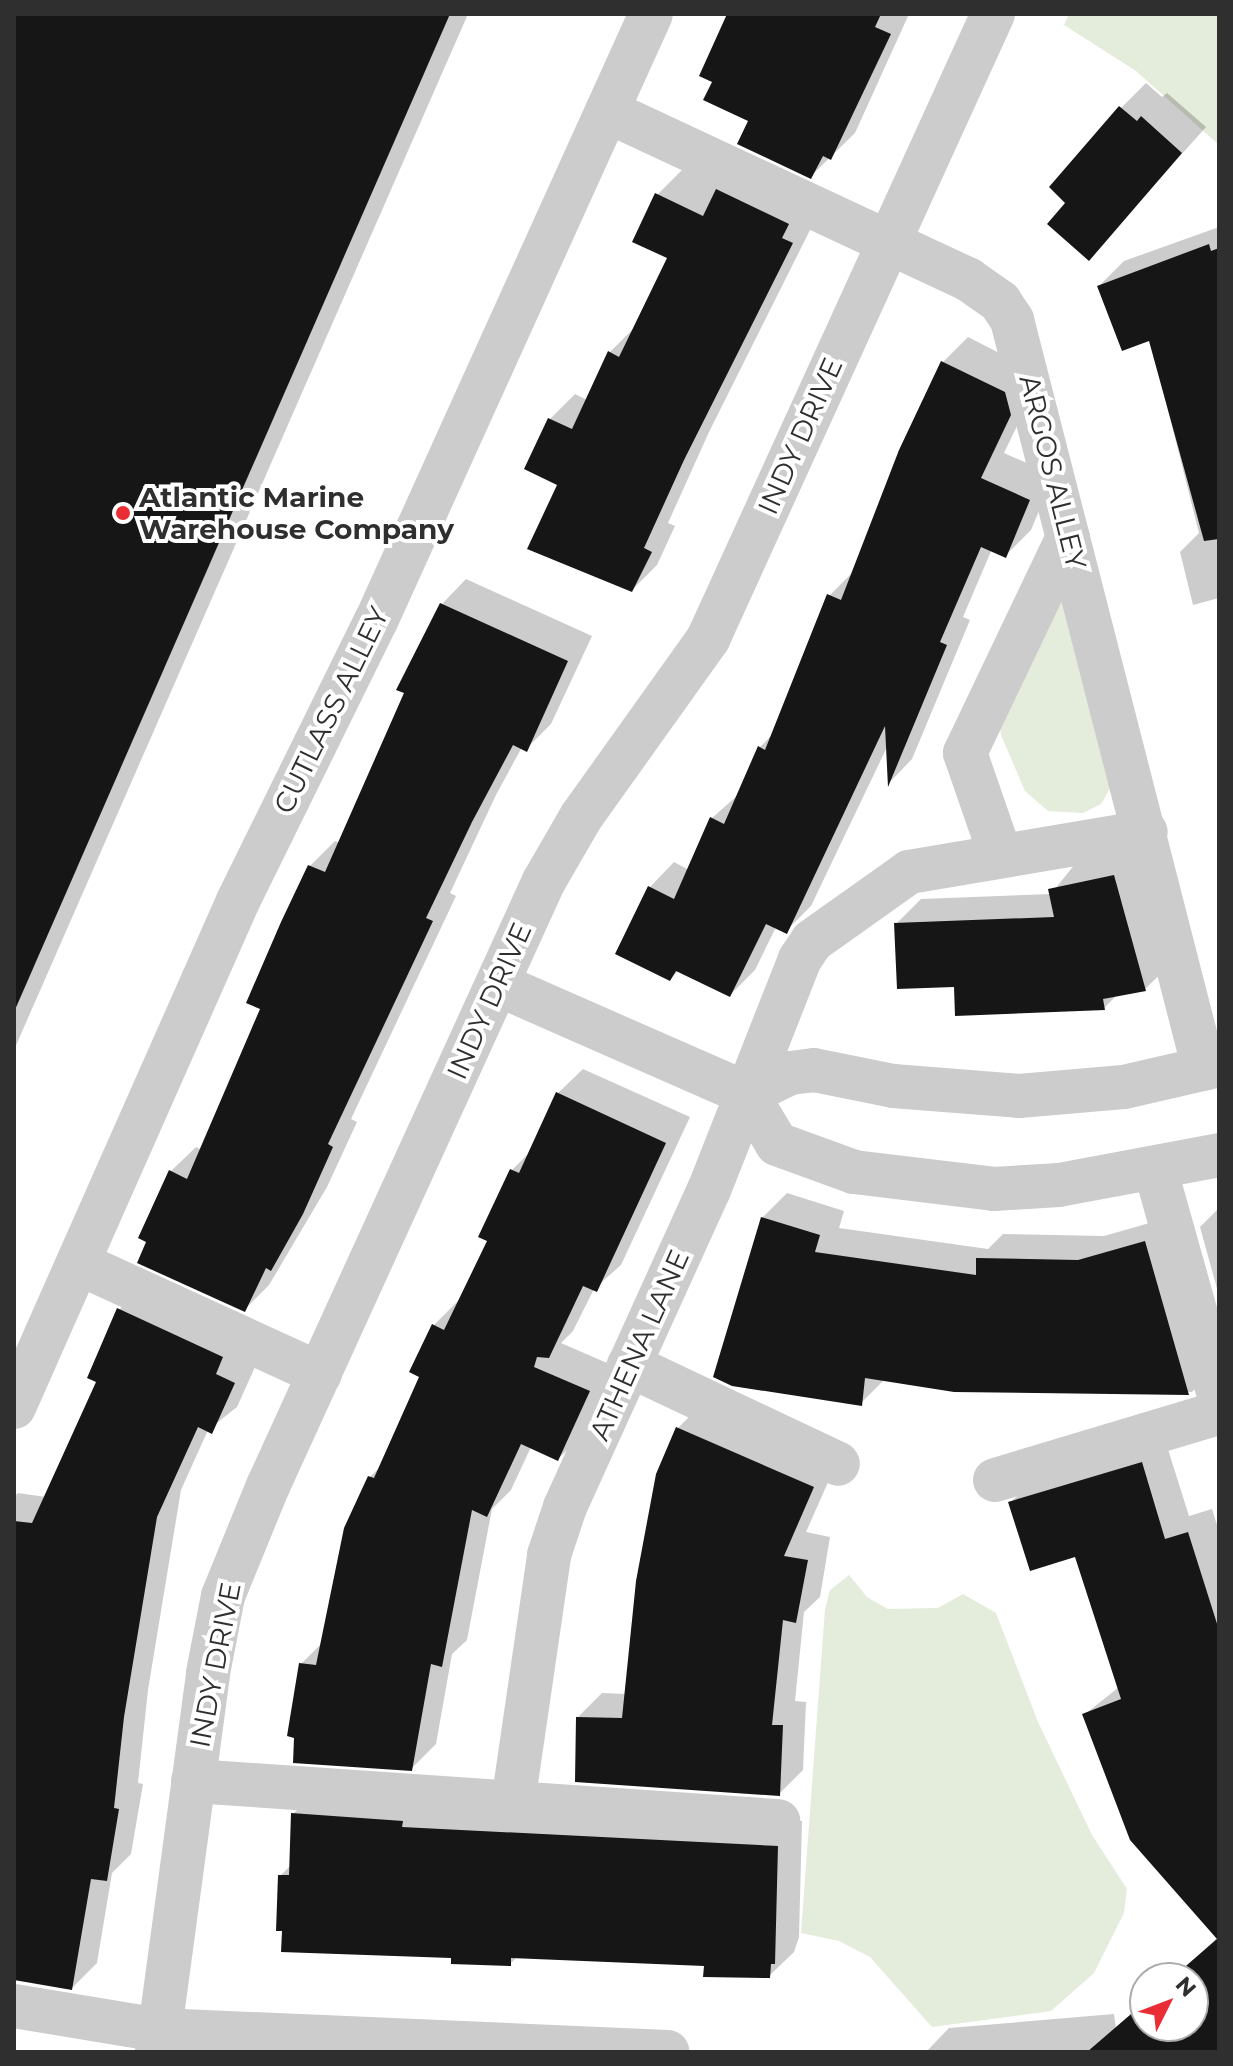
<!DOCTYPE html>
<html>
<head>
<meta charset="utf-8">
<style>
  body { margin:0 }
  #map { position:relative; width:1233px; height:2066px; overflow:hidden; background:#fff; font-family:Montserrat,sans-serif }
  div>[style] { position:absolute }
  .green>* { inset:0; background:#e4ecdc }
  .shadow>* { inset:0; background:#0003 }
  .building>* { inset:0; background:#161616 }
  .minor>* { height:44px; margin:-22px; padding:0 22px; transform-origin:22px; border-radius:22px; background:#ccc }
  .dots>* { width:22px; height:22px; translate:-50% -50%; box-sizing:border-box; border:4px solid #fff; border-radius:50% }
  span { translate:-50% -50%; white-space:nowrap; text-align:center; line-height:1.15; -webkit-text-stroke:8px #fff; paint-order:stroke }
  .street-label { font-size:28px; color:#2f2f2f }
  .poi-label { font-size:28px; color:#2f2f2f; font-weight:700 }
  .left { translate:0 -50%; text-align:left }
  .frame { position:absolute; inset:0; border:16px solid #2f2f2f; pointer-events:none }
  .north { position:absolute; left:1129px; top:1962px; width:80px; height:80px; box-sizing:border-box; background:#fff; border:2px solid #acacac; border-radius:50%; rotate:48deg; font-size:22px; font-weight:700; line-height:32px; text-align:center; color:#2f2f2f }
  .north::after { content:''; display:block; margin:auto; width:28px; height:36px; background:#ea2d35; clip-path:polygon(50% 0,100% 100%,50% 72%,0 100%) }
</style>
</head>
<body>
<div id="map">
  <div class="green">
    <i style="clip-path:polygon(1069px 14px,1219px 14px,1219px 145px,1136px 71px,1064px 25px)"></i>
    <i style="clip-path:polygon(1062px 587px,1112px 785px,1101px 804px,1083px 813px,1048px 811px,1025px 791px,1001px 735px,999px 715px)"></i>
    <i style="clip-path:polygon(849px 1575px,867px 1597px,888px 1609px,938px 1608px,963px 1594px,996px 1613px,1038px 1722px,1092px 1835px,1127px 1889px,1124px 1913px,1094px 1973px,1051px 2011px,932px 2027px,870px 1957px,839px 1941px,801px 1933px,825px 1609px,830px 1590px)"></i>
  </div>
  <div class="shadow">
    <i style="clip-path:polygon(14px 14px,468px 14px,14px 1050px)"></i>
    <i style="clip-path:polygon(729px 14px,909px 14px,855px 133px,811px 176px,715px 81px)"></i>
    <i style="clip-path:polygon(1146px 83px,1162px 97px,1167px 93px,1206px 127px,1089px 258px,1121px 108px)"></i>
    <i style="clip-path:polygon(682px 170px,816px 218px,709px 432px,668px 523px,675px 526px,657px 565px,632px 590px,560px 484px,550px 419px,575px 394px,587px 400px,610px 352px,635px 327px,669px 257px,657px 195px)"></i>
    <i style="clip-path:polygon(1219px 227px,1219px 598px,1193px 605px,1180px 552px,1199px 533px,1150px 339px,1099px 286px,1124px 261px)"></i>
    <i style="clip-path:polygon(968px 337px,1029px 368px,1035px 389px,1004px 453px,1054px 475px,1031px 530px,1006px 555px,992px 549px,963px 617px,970px 620px,912px 759px,890px 782px,888px 745px,811px 906px,786px 931px,776px 927px,755px 970px,730px 995px,679px 970px,670px 979px,650px 887px,674px 862px,689px 870px,712px 818px,739px 794px,760px 747px,774px 733px,829px 596px,855px 570px,943px 362px)"></i>
    <i style="clip-path:polygon(466px 579px,592px 636px,551px 724px,526px 749px,522px 747px,496px 795px,450px 893px,456px 896px,351px 1119px,357px 1122px,327px 1187px,269px 1285px,244px 1310px,171px 1171px,196px 1147px,202px 1150px,263px 1008px,310px 866px,335px 841px,340px 843px,442px 604px)"></i>
    <i style="clip-path:polygon(1139px 851px,1170px 965px,1145px 989px,1117px 995px,1104px 1008px,956px 985px,896px 924px,921px 899px,1051px 894px,1075px 864px)"></i>
    <i style="clip-path:polygon(583px 1069px,690px 1117px,621px 1265px,594px 1289px,573px 1331px,561px 1343px,614px 1366px,583px 1434px,558px 1459px,531px 1447px,511px 1490px,492px 1509px,467px 1640px,452px 1654px,436px 1744px,411px 1769px,301px 1664px,323px 1642px,370px 1477px,382px 1465px,422px 1376px,434px 1325px,459px 1300px,489px 1240px,481px 1236px,512px 1170px,532px 1150px,558px 1093px)"></i>
    <i style="clip-path:polygon(787px 1193px,844px 1211px,839px 1228px,988px 1249px,1003px 1234px,1104px 1236px,1174px 1216px,1216px 1367px,1192px 1392px,954px 1390px,885px 1379px,861px 1403px,762px 1218px)"></i>
    <i style="clip-path:polygon(1219px 1208px,1219px 1296px,1200px 1227px)"></i>
    <i style="clip-path:polygon(144px 1285px,259px 1358px,237px 1407px,208px 1430px,181px 1490px,148px 1690px,138px 1783px,143px 1784px,131px 1854px,112px 1873px,97px 1963px,72px 1988px,14px 1978px,14px 1497px,18px 1493px,46px 1497px,99px 1381px,119px 1310px)"></i>
    <i style="clip-path:polygon(701px 1405px,837px 1462px,806px 1532px,830px 1537px,820px 1597px,804px 1612px,795px 1701px,806px 1702px,803px 1770px,779px 1794px,578px 1717px,602px 1693px,626px 1694px,677px 1429px)"></i>
    <i style="clip-path:polygon(1165px 1440px,1189px 1516px,1212px 1509px,1219px 1531px,1219px 2052px,1137px 2052px,1117px 2029px,1145px 2005px,1145px 2026px,1193px 2026px,1193px 1978px,1174px 1978px,1218px 1937px,1084px 1715px,1119px 1687px,1076px 1554px,1010px 1503px,1034px 1479px)"></i>
    <i style="clip-path:polygon(318px 1789px,426px 1803px,802px 1821px,799px 1937px,794px 1952px,769px 1976px,706px 1964px,517px 1957px,510px 1964px,453px 1956px,280px 1876px,292px 1864px,293px 1814px)"></i>
    <i style="clip-path:polygon(1114px 2014px,1119px 2052px,926px 2052px,949px 2028px)"></i>
  </div>
  <div class="building">
    <i style="clip-path:polygon(14px 14px,450px 14px,14px 1012px)"></i>
    <i style="clip-path:polygon(727px 14px,881px 14px,875px 27px,891px 34px,831px 160px,823px 156px,811px 179px,737px 144px,748px 121px,703px 100px,712px 82px,699px 76px)"></i>
    <i style="clip-path:polygon(1119px 106px,1137px 121px,1141px 116px,1182px 153px,1089px 261px,1047px 224px,1065px 203px,1049px 187px)"></i>
    <i style="clip-path:polygon(716px 189px,789px 224px,782px 238px,793px 243px,684px 460px,644px 548px,652px 552px,632px 592px,527px 549px,557px 485px,524px 469px,548px 418px,572px 429px,608px 351px,619px 357px,667px 258px,632px 242px,655px 193px,703px 216px)"></i>
    <i style="clip-path:polygon(1209px 244px,1211px 251px,1219px 248px,1219px 539px,1204px 541px,1149px 341px,1122px 351px,1097px 286px)"></i>
    <i style="clip-path:polygon(941px 361px,1005px 392px,1011px 415px,981px 478px,1030px 500px,1006px 558px,981px 547px,940px 642px,947px 645px,888px 787px,885px 726px,787px 934px,766px 924px,730px 997px,676px 971px,670px 981px,615px 954px,648px 886px,674px 899px,710px 817px,724px 824px,758px 746px,765px 750px,827px 594px,841px 600px,899px 450px)"></i>
    <i style="clip-path:polygon(440px 603px,568px 661px,527px 752px,513px 745px,472px 822px,426px 918px,433px 921px,328px 1144px,333px 1147px,303px 1214px,271px 1271px,266px 1268px,245px 1312px,137px 1263px,146px 1242px,138px 1238px,169px 1170px,187px 1179px,260px 1009px,246px 1003px,281px 922px,308px 865px,325px 872px,404px 693px,396px 690px)"></i>
    <i style="clip-path:polygon(1114px 875px,1146px 991px,1103px 999px,1105px 1010px,955px 1016px,954px 987px,897px 989px,894px 923px,1054px 917px,1048px 889px)"></i>
    <i style="clip-path:polygon(556px 1092px,666px 1143px,597px 1292px,583px 1286px,549px 1358px,537px 1357px,534px 1367px,590px 1391px,558px 1461px,521px 1444px,487px 1517px,472px 1510px,442px 1667px,431px 1664px,412px 1771px,293px 1763px,294px 1738px,287px 1736px,299px 1663px,316px 1665px,344px 1528px,368px 1476px,374px 1478px,419px 1377px,409px 1372px,432px 1324px,444px 1330px,487px 1241px,478px 1237px,510px 1169px,519px 1173px)"></i>
    <i style="clip-path:polygon(761px 1217px,820px 1235px,815px 1252px,976px 1275px,976px 1258px,1078px 1260px,1145px 1241px,1189px 1395px,954px 1392px,865px 1378px,862px 1406px,732px 1386px,713px 1377px)"></i>
    <i style="clip-path:polygon(117px 1308px,223px 1357px,216px 1374px,235px 1383px,212px 1434px,198px 1427px,157px 1517px,124px 1717px,114px 1808px,119px 1809px,107px 1881px,91px 1879px,72px 1990px,14px 1980px,14px 1521px,32px 1523px,96px 1382px,87px 1378px)"></i>
    <i style="clip-path:polygon(676px 1427px,814px 1487px,784px 1556px,808px 1560px,796px 1623px,783px 1620px,772px 1725px,783px 1725px,780px 1796px,575px 1782px,576px 1717px,622px 1718px,636px 1581px,656px 1474px)"></i>
    <i style="clip-path:polygon(1142px 1462px,1165px 1539px,1188px 1532px,1219px 1630px,1219px 2052px,1087px 2052px,1145px 2002px,1145px 2026px,1193px 2026px,1193px 1978px,1172px 1978px,1217px 1939px,1130px 1840px,1082px 1714px,1121px 1699px,1075px 1557px,1030px 1571px,1008px 1502px)"></i>
    <i style="clip-path:polygon(291px 1813px,403px 1821px,402px 1827px,778px 1846px,775px 1964px,771px 1964px,770px 1978px,703px 1977px,704px 1966px,511px 1958px,511px 1966px,451px 1964px,451px 1958px,281px 1952px,282px 1931px,276px 1931px,278px 1875px,289px 1875px)"></i>
  </div>
  <div class="minor">
    <i style="left:607px;top:111px;width:400px;rotate:25deg"></i>
    <i style="left:969px;top:280px;width:38px;rotate:35deg"></i>
    <i style="left:1000px;top:302px;width:22px;rotate:56deg"></i>
    <i style="left:1012px;top:320px;width:773px;rotate:75.62deg"></i>
    <i style="left:1000px;top:854px;width:107px;rotate:-109.1deg"></i>
    <i style="left:965px;top:753px;width:239px;rotate:-64.5deg"></i>
    <i style="left:497px;top:984px;width:273px;rotate:23.7deg"></i>
    <i style="left:747px;top:1094px;width:58px;rotate:59deg"></i>
    <i style="left:777px;top:1144px;width:82px;rotate:20deg"></i>
    <i style="left:854px;top:1172px;width:141px;rotate:6.9deg"></i>
    <i style="left:994px;top:1189px;width:65px;rotate:-3.5deg"></i>
    <i style="left:1059px;top:1185px;width:163px;rotate:-10.6deg"></i>
    <i style="left:747px;top:1094px;width:48px;rotate:-26deg"></i>
    <i style="left:790px;top:1073px;width:24px;rotate:-7deg"></i>
    <i style="left:814px;top:1070px;width:81px;rotate:11.4deg"></i>
    <i style="left:893px;top:1086px;width:126px;rotate:4.5deg"></i>
    <i style="left:1019px;top:1096px;width:105px;rotate:-4.9deg"></i>
    <i style="left:1124px;top:1087px;width:98px;rotate:-13deg"></i>
    <i style="left:1155px;top:1168px;width:237px;rotate:74.3deg"></i>
    <i style="left:78px;top:1263px;width:266px;rotate:24.6deg"></i>
    <i style="left:629px;top:1365px;width:231px;rotate:25.3deg"></i>
    <i style="left:14px;top:1407px;width:553px;rotate:-66.12deg"></i>
    <i style="left:238px;top:901px;width:312px;rotate:-63.8deg"></i>
    <i style="left:376px;top:621px;width:666px;rotate:-65.63deg"></i>
    <i style="left:995px;top:1480px;width:234px;rotate:-16.7deg"></i>
    <i style="left:193px;top:1781px;width:321px;rotate:3.9deg"></i>
    <i style="left:513px;top:1803px;width:251px;rotate:-81.7deg"></i>
    <i style="left:549px;top:1555px;width:51px;rotate:-71.6deg"></i>
    <i style="left:565px;top:1507px;width:348px;rotate:-65.6deg"></i>
    <i style="left:709px;top:1190px;width:248px;rotate:-68.5deg"></i>
    <i style="left:800px;top:959px;width:22px;rotate:-56deg"></i>
    <i style="left:812px;top:941px;width:119px;rotate:-35.4deg"></i>
    <i style="left:909px;top:872px;width:240px;rotate:-9.6deg"></i>
    <i style="left:513px;top:1803px;width:266px;rotate:3.9deg"></i>
    <i style="left:14px;top:2006px;width:147px;rotate:9.4deg"></i>
    <i style="left:159px;top:2030px;width:509px;rotate:2.47deg"></i>
    <i style="left:157px;top:2052px;width:382px;rotate:-82.3deg"></i>
    <i style="left:208px;top:1673px;width:78px;rotate:-79deg"></i>
    <i style="left:223px;top:1596px;width:119px;rotate:-67.8deg"></i>
    <i style="left:268px;top:1486px;width:665px;rotate:-65.48deg"></i>
    <i style="left:544px;top:881px;width:74px;rotate:-60deg"></i>
    <i style="left:581px;top:817px;width:219px;rotate:-54.5deg"></i>
    <i style="left:708px;top:639px;width:687px;rotate:-65.49deg"></i>
  </div>
  <div class="dots">
    <i style="left:123px;top:513px;background:#ea2d35"></i>
  </div>
  <div class="street-label">
    <span style="left:800px;top:436px;rotate:-66deg">INDY DRIVE</span>
    <span style="left:1053px;top:472px;rotate:76deg">ARGOS ALLEY</span>
    <span style="left:331px;top:710px;rotate:-64deg">CUTLASS ALLEY</span>
    <span style="left:489px;top:1001px;rotate:-66deg">INDY DRIVE</span>
    <span style="left:639px;top:1345px;rotate:-66deg">ATHENA LANE</span>
    <span style="left:215px;top:1665px;rotate:-79deg">INDY DRIVE</span>
  </div>
  <div class="poi-label">
    <span class="left" style="left:139px;top:513px">Atlantic Marine<br>Warehouse Company</span>
  </div>
  <div class="frame"></div>
  <div class="north">N</div>
</div>
</body>
</html>
